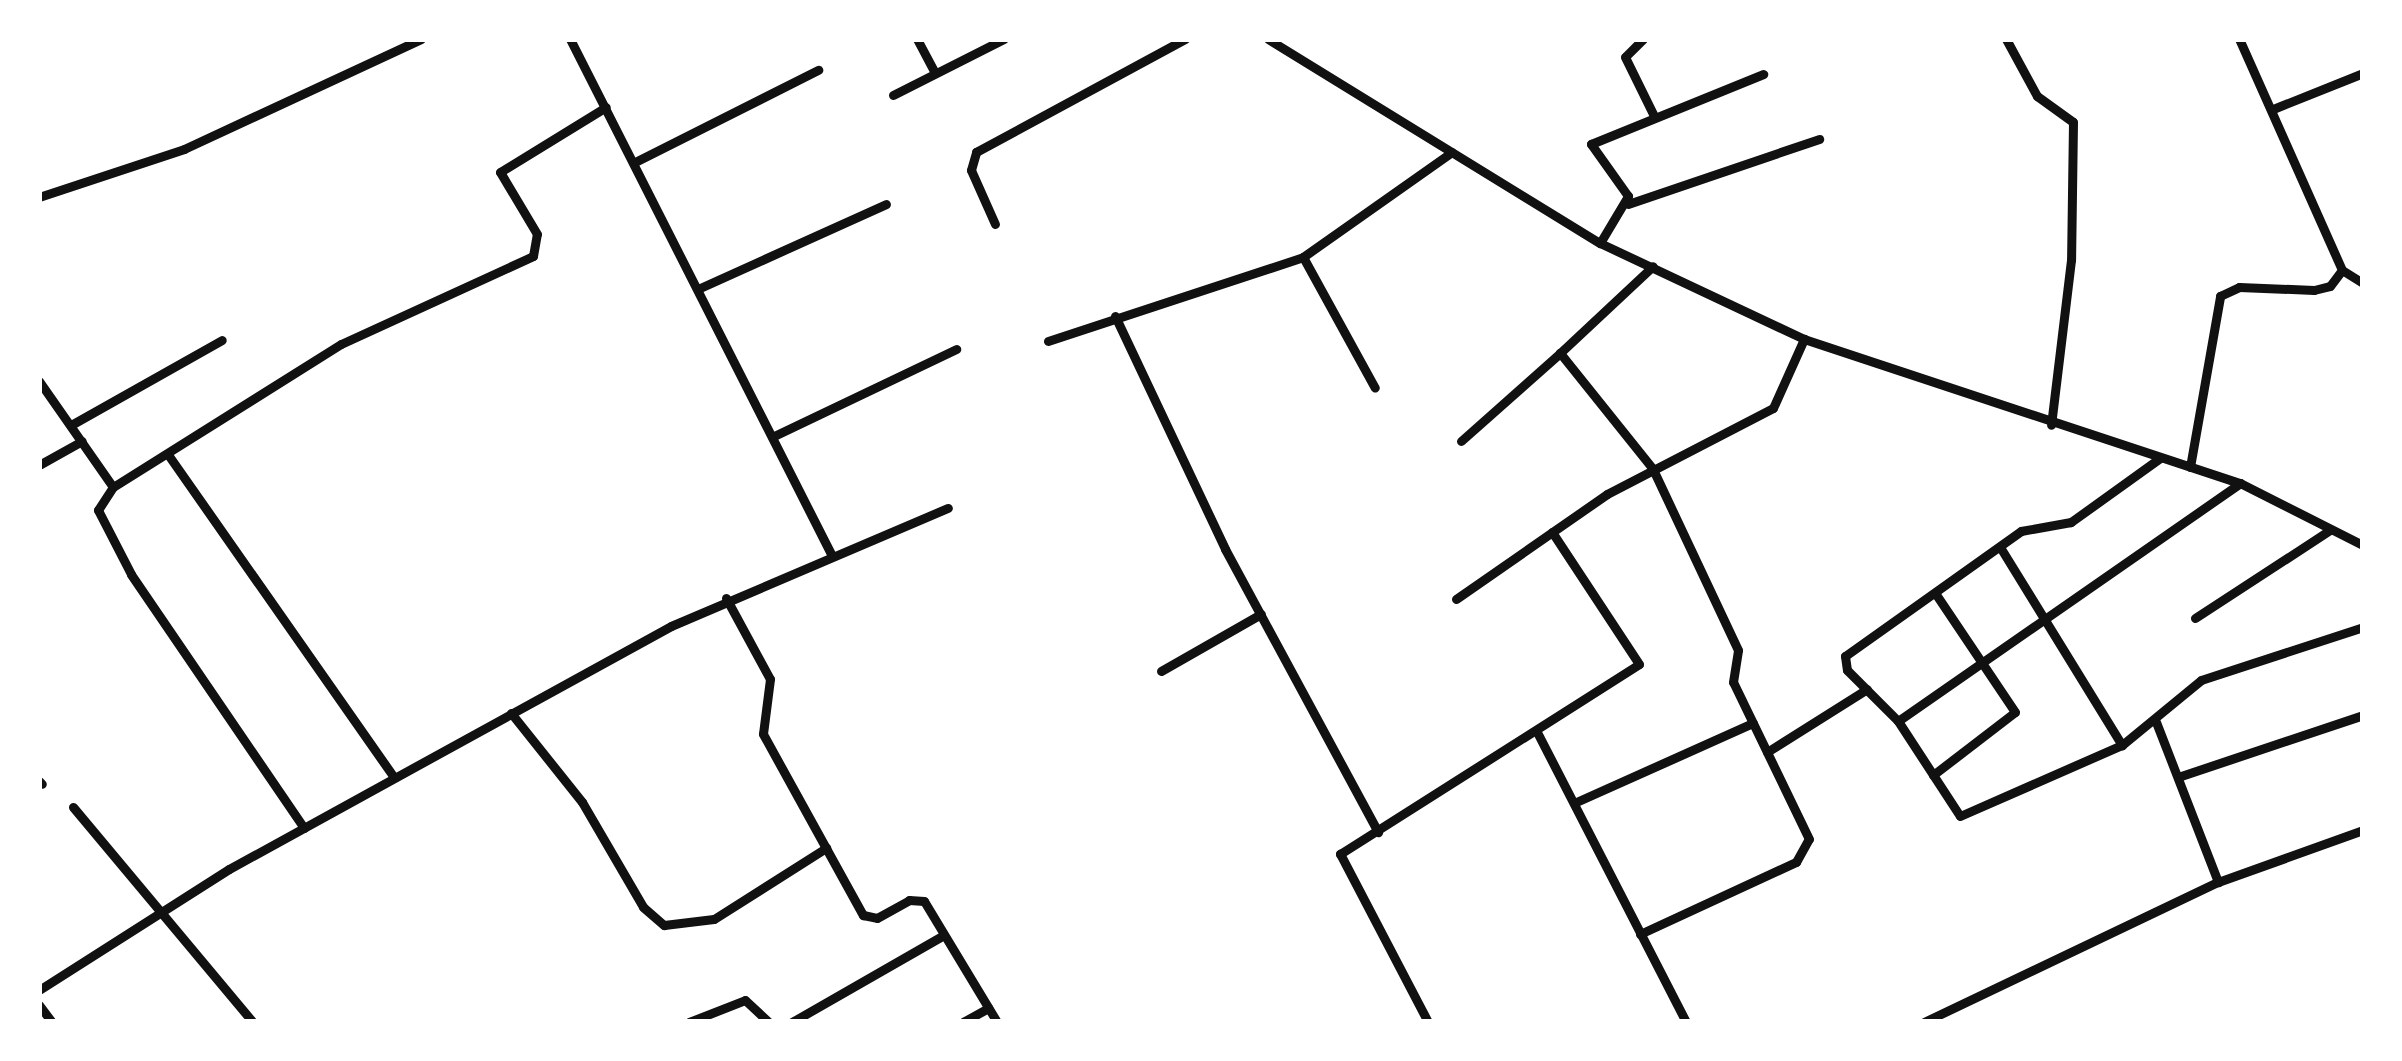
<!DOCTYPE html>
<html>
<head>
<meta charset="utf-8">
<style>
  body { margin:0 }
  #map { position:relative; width:2402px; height:1061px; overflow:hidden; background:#fff; font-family:Inter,sans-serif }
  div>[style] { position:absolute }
  .minor>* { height:9px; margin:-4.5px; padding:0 4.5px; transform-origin:4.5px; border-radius:4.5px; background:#111 }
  span { translate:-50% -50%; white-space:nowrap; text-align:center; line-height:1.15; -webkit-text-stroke:10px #fff; paint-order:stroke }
  .frame { position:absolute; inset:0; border:42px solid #fff; pointer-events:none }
</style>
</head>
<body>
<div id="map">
  <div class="minor">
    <i style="left:570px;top:39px;width:577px;rotate:63.12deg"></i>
    <i style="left:917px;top:39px;width:36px;rotate:62deg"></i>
    <i style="left:1268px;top:39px;width:390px;rotate:31.6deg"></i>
    <i style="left:1600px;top:243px;width:225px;rotate:25.2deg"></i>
    <i style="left:1804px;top:339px;width:459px;rotate:18.3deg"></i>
    <i style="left:2240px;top:483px;width:138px;rotate:26.8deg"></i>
    <i style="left:1643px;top:39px;width:25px;rotate:135deg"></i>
    <i style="left:1625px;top:57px;width:66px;rotate:63.8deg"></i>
    <i style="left:2006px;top:39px;width:65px;rotate:61.5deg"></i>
    <i style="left:2037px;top:96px;width:44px;rotate:35.8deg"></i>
    <i style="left:2073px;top:122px;width:138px;rotate:90.8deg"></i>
    <i style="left:2071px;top:260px;width:166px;rotate:96.9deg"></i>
    <i style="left:893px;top:95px;width:124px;rotate:-26.8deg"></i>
    <i style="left:2273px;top:109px;width:97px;rotate:-21.8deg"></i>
    <i style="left:637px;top:161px;width:203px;rotate:-26.7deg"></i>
    <i style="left:39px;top:197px;width:153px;rotate:-18.3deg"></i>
    <i style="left:184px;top:149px;width:261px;rotate:-24.9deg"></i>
    <i style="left:1628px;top:204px;width:202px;rotate:-18.8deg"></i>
    <i style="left:995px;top:224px;width:59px;rotate:-114deg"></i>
    <i style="left:971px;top:170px;width:19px;rotate:-74deg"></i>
    <i style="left:976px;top:152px;width:238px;rotate:-28.4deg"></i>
    <i style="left:1600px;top:243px;width:55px;rotate:-59.2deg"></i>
    <i style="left:1628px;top:196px;width:64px;rotate:-125.4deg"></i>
    <i style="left:1591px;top:144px;width:186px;rotate:-22.1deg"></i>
    <i style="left:1303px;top:257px;width:149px;rotate:61.2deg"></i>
    <i style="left:2342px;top:270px;width:25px;rotate:32deg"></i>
    <i style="left:700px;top:288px;width:204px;rotate:-24.3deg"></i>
    <i style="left:1115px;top:316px;width:258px;rotate:64.7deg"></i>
    <i style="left:1225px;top:549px;width:322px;rotate:61.6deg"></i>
    <i style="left:1048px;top:341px;width:268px;rotate:-18.2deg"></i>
    <i style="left:1303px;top:257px;width:182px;rotate:-35.2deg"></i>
    <i style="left:39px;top:381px;width:129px;rotate:55.1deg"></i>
    <i style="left:71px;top:425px;width:173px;rotate:-29.4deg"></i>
    <i style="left:774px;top:436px;width:202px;rotate:-25.5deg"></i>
    <i style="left:1461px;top:441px;width:132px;rotate:-41.6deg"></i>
    <i style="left:169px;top:456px;width:391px;rotate:55deg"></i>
    <i style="left:2160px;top:458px;width:110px;rotate:144.3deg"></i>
    <i style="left:2071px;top:522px;width:51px;rotate:169.8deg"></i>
    <i style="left:2021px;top:531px;width:216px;rotate:144.6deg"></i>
    <i style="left:1845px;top:656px;width:14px;rotate:82deg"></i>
    <i style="left:1847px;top:670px;width:72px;rotate:45deg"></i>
    <i style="left:1898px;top:721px;width:113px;rotate:56.9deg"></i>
    <i style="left:1960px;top:816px;width:177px;rotate:-23.7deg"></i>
    <i style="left:2122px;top:745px;width:102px;rotate:-39.4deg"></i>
    <i style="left:2201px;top:680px;width:170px;rotate:-18.1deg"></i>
    <i style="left:39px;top:465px;width:49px;rotate:-29.2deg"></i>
    <i style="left:2190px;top:467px;width:174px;rotate:-80deg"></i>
    <i style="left:2220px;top:296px;width:21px;rotate:-25deg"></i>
    <i style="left:2239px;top:287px;width:75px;rotate:2.3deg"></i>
    <i style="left:2314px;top:290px;width:16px;rotate:-14deg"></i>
    <i style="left:2330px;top:286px;width:20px;rotate:-53deg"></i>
    <i style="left:2342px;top:270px;width:253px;rotate:-114deg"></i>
    <i style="left:2000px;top:547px;width:233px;rotate:58.4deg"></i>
    <i style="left:726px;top:598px;width:92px;rotate:61.5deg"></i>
    <i style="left:770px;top:679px;width:55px;rotate:97.3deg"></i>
    <i style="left:763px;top:734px;width:207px;rotate:61.1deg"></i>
    <i style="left:863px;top:915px;width:14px;rotate:12deg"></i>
    <i style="left:877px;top:918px;width:37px;rotate:-29deg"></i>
    <i style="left:909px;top:900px;width:15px;rotate:4deg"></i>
    <i style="left:924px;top:901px;width:141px;rotate:58.9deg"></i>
    <i style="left:1456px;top:599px;width:184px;rotate:-34.8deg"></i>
    <i style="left:1607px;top:494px;width:187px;rotate:-27.4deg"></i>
    <i style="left:1773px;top:408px;width:76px;rotate:-65.8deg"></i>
    <i style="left:2195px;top:618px;width:161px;rotate:-33.1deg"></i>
    <i style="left:1161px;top:671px;width:115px;rotate:-29.7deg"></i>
    <i style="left:511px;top:713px;width:114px;rotate:51.4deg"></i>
    <i style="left:582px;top:802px;width:121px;rotate:59.8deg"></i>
    <i style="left:643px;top:907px;width:28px;rotate:41deg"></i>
    <i style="left:664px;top:925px;width:50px;rotate:-6.8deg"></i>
    <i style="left:714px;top:919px;width:133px;rotate:-32.4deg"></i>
    <i style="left:1898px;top:721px;width:417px;rotate:-34.8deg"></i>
    <i style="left:2156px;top:722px;width:172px;rotate:68.8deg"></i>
    <i style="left:1538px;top:734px;width:324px;rotate:62.8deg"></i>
    <i style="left:1767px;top:752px;width:118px;rotate:-32.2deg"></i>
    <i style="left:1933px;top:775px;width:103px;rotate:-37.5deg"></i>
    <i style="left:2015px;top:712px;width:143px;rotate:-123.9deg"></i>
    <i style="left:2178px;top:777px;width:195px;rotate:-18.5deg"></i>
    <i style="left:39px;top:781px;width:4px;rotate:45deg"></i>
    <i style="left:1574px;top:803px;width:196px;rotate:-24.1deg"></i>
    <i style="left:73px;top:807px;width:280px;rotate:50.1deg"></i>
    <i style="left:304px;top:828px;width:307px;rotate:-124.3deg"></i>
    <i style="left:131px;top:574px;width:72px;rotate:-117.3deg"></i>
    <i style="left:98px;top:510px;width:27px;rotate:-57deg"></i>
    <i style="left:113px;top:487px;width:269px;rotate:-32.1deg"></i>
    <i style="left:341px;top:344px;width:211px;rotate:-24.6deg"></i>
    <i style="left:533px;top:256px;width:22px;rotate:-80deg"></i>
    <i style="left:537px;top:234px;width:72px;rotate:-120.8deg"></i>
    <i style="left:500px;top:172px;width:124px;rotate:-31.5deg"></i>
    <i style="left:1640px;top:934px;width:172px;rotate:-24.8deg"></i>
    <i style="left:1796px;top:862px;width:26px;rotate:-61deg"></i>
    <i style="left:1809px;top:839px;width:174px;rotate:-115.8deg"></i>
    <i style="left:1733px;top:682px;width:32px;rotate:-81deg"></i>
    <i style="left:1738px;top:650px;width:200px;rotate:-115.2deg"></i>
    <i style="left:1653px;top:469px;width:149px;rotate:-128.7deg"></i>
    <i style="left:1560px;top:353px;width:127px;rotate:-43.1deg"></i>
    <i style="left:39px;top:990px;width:225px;rotate:-32.5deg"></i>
    <i style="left:229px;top:869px;width:504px;rotate:-28.8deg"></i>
    <i style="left:671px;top:626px;width:301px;rotate:-23.1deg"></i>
    <i style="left:39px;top:1005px;width:21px;rotate:53deg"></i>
    <i style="left:689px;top:1022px;width:60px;rotate:-21.4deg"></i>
    <i style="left:745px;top:1000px;width:33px;rotate:43deg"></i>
    <i style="left:792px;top:1022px;width:175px;rotate:-29.8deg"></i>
    <i style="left:963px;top:1022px;width:29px;rotate:-29deg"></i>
    <i style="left:1428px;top:1022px;width:190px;rotate:-117.6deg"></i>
    <i style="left:1340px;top:854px;width:354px;rotate:-32.4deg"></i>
    <i style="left:1639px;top:664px;width:158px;rotate:-123.4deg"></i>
    <i style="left:1924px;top:1022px;width:326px;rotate:-25.5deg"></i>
    <i style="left:2218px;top:882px;width:154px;rotate:-19.7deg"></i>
  </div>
  <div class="frame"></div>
</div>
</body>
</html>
